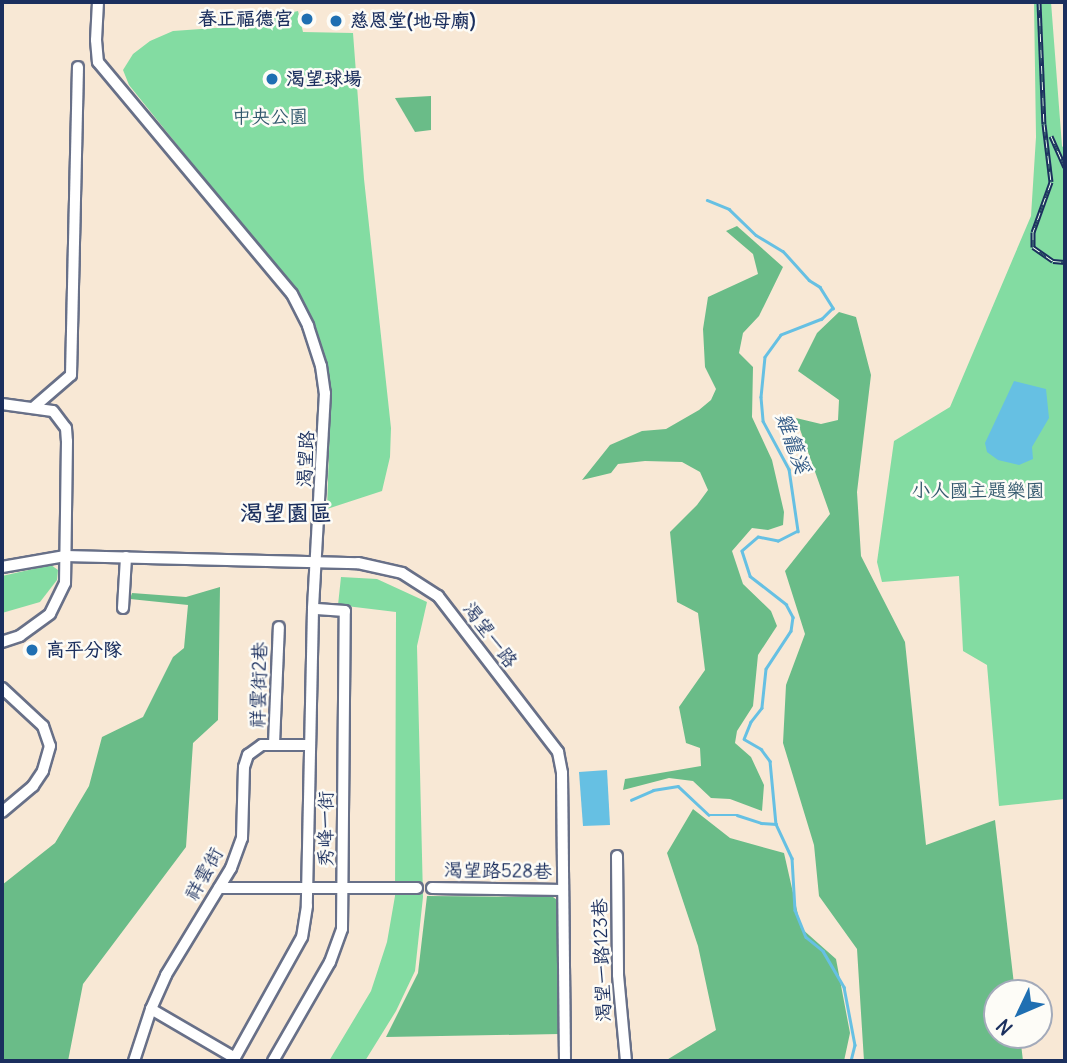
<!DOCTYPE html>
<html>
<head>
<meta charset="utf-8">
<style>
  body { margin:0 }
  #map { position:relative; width:1067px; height:1063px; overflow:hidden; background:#f8e8d5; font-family:Delius,"LXGW WenKai TC",sans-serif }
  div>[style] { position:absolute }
  .green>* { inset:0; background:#83dca2 }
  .forest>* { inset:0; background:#6abc88 }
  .water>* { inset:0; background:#66c0e3 }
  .stream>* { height:2.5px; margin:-1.25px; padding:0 1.25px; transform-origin:1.25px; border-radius:1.25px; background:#66c0e3 }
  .roads { filter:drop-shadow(2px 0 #687088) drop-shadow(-2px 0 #687088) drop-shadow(0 2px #687088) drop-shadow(0 -2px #687088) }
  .minor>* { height:10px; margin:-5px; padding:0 5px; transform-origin:5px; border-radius:5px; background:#fff }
  .rail>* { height:5px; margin-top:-2.5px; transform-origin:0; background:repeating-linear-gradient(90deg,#fdfcf7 0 8px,#1b2f5e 0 16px); box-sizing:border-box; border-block:2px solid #1b2f5e }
  .dots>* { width:19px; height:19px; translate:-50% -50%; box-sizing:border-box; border:4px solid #fdfcf7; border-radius:50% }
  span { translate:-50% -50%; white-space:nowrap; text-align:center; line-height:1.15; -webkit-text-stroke:5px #fdfcf7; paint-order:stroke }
  .poi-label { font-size:19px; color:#1b2f5e; font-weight:700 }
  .right { translate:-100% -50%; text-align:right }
  .left { translate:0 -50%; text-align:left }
  .park-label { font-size:19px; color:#355a6f }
  .street-label { font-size:19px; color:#1b2f5e }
  .water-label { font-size:21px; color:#325a86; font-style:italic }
  .quarter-label { font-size:23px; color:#1b2f5e; font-weight:700 }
  .frame { position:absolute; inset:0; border:4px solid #1b2f5e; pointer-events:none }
  .north { position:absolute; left:983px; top:979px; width:70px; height:70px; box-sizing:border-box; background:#fdfcf7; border:2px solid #a3aaba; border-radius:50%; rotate:226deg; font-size:19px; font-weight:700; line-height:28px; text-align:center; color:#1b2f5e }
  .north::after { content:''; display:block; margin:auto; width:24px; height:32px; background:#1f6fb2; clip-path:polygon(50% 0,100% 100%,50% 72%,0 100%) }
</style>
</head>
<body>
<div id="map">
  <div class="green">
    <i style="clip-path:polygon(1034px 2px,1051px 2px,1062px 146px,1065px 150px,1065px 799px,999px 806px,987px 665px,963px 651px,959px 576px,882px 582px,877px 562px,894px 441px,950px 407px,1031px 216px,1036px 137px)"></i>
    <i style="clip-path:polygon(298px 11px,303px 32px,353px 33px,364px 179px,391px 428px,390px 457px,382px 491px,327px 509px,331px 394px,325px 357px,311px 317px,303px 301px,129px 85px,123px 70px,133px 54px,150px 41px,173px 31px,229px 27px)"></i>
    <i style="clip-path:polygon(51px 565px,58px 570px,57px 580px,40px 602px,2px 613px,2px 576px)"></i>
    <i style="clip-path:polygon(341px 577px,377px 579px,427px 602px,417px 646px,423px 897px,415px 971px,396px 1011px,365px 1061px,329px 1061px,371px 991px,387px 942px,395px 896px,396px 612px,338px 605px)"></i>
  </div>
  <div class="forest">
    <i style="clip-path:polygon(431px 96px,431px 130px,415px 132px,395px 98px)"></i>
    <i style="clip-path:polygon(737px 226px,783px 267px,759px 316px,743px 333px,739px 353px,753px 367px,752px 417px,772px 460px,784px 512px,783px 525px,768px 530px,752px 528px,732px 551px,743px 584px,771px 611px,777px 626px,758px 655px,753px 706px,737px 731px,735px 743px,751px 757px,764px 785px,762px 811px,730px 799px,711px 798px,693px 781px,669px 778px,623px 790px,625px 779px,701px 766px,700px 748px,686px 743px,679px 707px,705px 670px,698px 613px,677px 602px,670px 532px,697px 505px,708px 490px,700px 472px,682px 462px,645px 461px,618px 464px,611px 473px,582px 480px,610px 445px,642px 431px,666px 429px,699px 410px,711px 400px,716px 389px,705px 367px,703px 329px,708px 297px,758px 274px,753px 254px,726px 231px)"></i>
    <i style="clip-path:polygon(839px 312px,856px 317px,871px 375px,857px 492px,861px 556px,905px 642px,926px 845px,995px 820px,1015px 993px,997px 993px,997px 1035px,1020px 1035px,1023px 1061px,864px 1061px,857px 949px,819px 896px,814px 845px,783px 743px,786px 685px,805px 634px,785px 571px,830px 514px,796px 418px,821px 424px,838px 420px,839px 400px,798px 371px,817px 333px)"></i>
    <i style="clip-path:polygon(220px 587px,218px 720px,193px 743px,186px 847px,83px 984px,68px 1061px,2px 1061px,2px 885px,55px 843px,89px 786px,102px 737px,143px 717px,173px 657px,184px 648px,188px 605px,130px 599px,132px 593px,186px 597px)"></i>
    <i style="clip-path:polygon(693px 809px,730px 838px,784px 853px,801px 928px,836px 959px,850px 1033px,844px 1061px,665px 1061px,716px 1030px,698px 946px,667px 853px)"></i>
    <i style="clip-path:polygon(427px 896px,553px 897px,557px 900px,559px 1034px,386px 1037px,418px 973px)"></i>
  </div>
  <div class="water">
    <i style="clip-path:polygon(1014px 381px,1046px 389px,1049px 418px,1032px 447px,1033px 459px,1019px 465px,998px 460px,987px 452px,985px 443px)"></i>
    <i style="clip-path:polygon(607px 770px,610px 825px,583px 826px,579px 772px)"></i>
  </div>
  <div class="stream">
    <i style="left:707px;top:200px;width:24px;rotate:22deg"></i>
    <i style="left:729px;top:209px;width:37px;rotate:44deg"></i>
    <i style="left:756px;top:235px;width:31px;rotate:31deg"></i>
    <i style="left:783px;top:251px;width:39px;rotate:48deg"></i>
    <i style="left:809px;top:280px;width:13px;rotate:32deg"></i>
    <i style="left:820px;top:287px;width:25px;rotate:58deg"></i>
    <i style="left:833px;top:308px;width:16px;rotate:135deg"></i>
    <i style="left:822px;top:319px;width:44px;rotate:158.7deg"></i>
    <i style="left:781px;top:335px;width:27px;rotate:126deg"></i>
    <i style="left:765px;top:357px;width:40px;rotate:95.7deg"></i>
    <i style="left:761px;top:397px;width:24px;rotate:85deg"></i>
    <i style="left:763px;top:421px;width:55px;rotate:61.6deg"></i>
    <i style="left:789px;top:469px;width:63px;rotate:81.7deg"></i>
    <i style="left:798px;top:531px;width:22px;rotate:153deg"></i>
    <i style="left:778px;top:541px;width:20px;rotate:-169deg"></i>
    <i style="left:758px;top:537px;width:21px;rotate:139deg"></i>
    <i style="left:742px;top:551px;width:26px;rotate:72deg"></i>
    <i style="left:750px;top:576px;width:46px;rotate:37.9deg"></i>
    <i style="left:786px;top:604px;width:15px;rotate:62deg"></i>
    <i style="left:793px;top:617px;width:14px;rotate:98deg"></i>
    <i style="left:791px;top:631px;width:45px;rotate:123.3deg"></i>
    <i style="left:766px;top:669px;width:39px;rotate:96deg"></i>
    <i style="left:762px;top:708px;width:18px;rotate:128deg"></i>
    <i style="left:751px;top:722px;width:18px;rotate:112deg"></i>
    <i style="left:744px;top:739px;width:20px;rotate:30deg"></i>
    <i style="left:761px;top:749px;width:15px;rotate:53deg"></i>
    <i style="left:770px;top:761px;width:63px;rotate:84.6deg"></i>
    <i style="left:776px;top:824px;width:38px;rotate:65deg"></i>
    <i style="left:792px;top:858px;width:52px;rotate:86.7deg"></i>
    <i style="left:795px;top:910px;width:29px;rotate:68deg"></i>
    <i style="left:806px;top:937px;width:22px;rotate:39deg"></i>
    <i style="left:823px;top:951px;width:42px;rotate:59.7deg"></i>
    <i style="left:844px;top:987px;width:59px;rotate:79.3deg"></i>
    <i style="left:855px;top:1045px;width:16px;rotate:104deg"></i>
    <i style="left:631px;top:800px;width:24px;rotate:-24deg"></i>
    <i style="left:653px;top:790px;width:25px;rotate:-9deg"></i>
    <i style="left:678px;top:786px;width:42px;rotate:43.1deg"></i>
    <i style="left:709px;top:815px;width:28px"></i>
    <i style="left:737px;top:815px;width:25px;rotate:18deg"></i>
    <i style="left:761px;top:823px;width:15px;rotate:4deg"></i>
  </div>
  <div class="roads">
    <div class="minor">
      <i style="left:98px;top:2px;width:38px;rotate:93deg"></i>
      <i style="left:96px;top:40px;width:22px;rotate:85deg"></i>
      <i style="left:98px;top:62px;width:302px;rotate:50.1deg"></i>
      <i style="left:292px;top:294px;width:36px;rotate:63deg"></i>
      <i style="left:308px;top:326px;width:42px;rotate:72deg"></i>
      <i style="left:321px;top:366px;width:27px;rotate:82deg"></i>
      <i style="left:325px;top:393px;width:216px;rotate:93.2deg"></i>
      <i style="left:313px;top:609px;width:297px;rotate:91.2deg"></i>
      <i style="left:307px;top:906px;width:31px;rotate:99deg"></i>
      <i style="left:302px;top:937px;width:142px;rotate:119.1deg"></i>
      <i style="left:2px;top:404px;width:51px;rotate:7.8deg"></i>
      <i style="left:53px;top:411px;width:21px;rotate:53deg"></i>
      <i style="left:66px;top:428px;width:13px;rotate:86deg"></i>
      <i style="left:67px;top:441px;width:142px;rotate:90.8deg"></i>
      <i style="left:65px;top:583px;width:34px;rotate:116deg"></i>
      <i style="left:50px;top:614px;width:37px;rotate:144deg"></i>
      <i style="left:20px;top:636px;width:19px;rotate:162deg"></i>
      <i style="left:34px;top:407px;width:49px;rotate:-40.9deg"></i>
      <i style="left:71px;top:375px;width:308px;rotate:-88.7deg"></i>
      <i style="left:2px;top:567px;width:64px;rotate:-9.9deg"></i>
      <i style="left:65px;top:556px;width:293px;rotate:1.4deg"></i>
      <i style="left:358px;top:563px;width:45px;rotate:12.8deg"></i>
      <i style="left:402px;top:573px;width:43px;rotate:32.6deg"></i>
      <i style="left:438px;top:596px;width:197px;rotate:52.4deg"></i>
      <i style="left:558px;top:752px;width:21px;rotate:79deg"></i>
      <i style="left:562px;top:773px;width:288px;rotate:89.4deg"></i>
      <i style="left:123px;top:608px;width:51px;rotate:-86.6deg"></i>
      <i style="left:2px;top:688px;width:56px;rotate:42.8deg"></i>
      <i style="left:43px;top:726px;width:21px;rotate:71deg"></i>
      <i style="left:50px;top:746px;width:26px;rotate:106deg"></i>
      <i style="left:43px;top:771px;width:18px;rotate:124deg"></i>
      <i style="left:33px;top:786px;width:40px;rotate:140deg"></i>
      <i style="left:274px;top:744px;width:117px;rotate:-87.6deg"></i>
      <i style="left:617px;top:856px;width:119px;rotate:89.5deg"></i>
      <i style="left:618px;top:975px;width:86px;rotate:84.7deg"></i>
      <i style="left:219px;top:888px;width:198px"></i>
      <i style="left:432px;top:888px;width:131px;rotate:0.9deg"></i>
      <i style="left:151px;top:1009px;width:97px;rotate:30.3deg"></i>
      <i style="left:134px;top:1061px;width:55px;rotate:-71.9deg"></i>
      <i style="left:151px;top:1009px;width:37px;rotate:-66deg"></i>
      <i style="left:166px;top:975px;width:125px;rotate:-58.7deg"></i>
      <i style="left:231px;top:868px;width:32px;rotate:-70deg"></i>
      <i style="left:242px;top:838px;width:71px;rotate:-88.4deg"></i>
      <i style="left:244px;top:767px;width:13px;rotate:-72deg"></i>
      <i style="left:248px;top:755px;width:17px;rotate:-36deg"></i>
      <i style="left:262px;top:745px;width:48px"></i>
      <i style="left:273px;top:1061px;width:114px;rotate:-60.1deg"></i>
      <i style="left:330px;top:962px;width:35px;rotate:-70deg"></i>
      <i style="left:342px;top:929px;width:318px;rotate:-89.5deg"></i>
      <i style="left:345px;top:611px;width:32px;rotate:-176deg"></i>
    </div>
  </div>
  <div class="rail">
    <i style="left:1039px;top:2px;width:122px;rotate:87.7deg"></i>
    <i style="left:1044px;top:124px;width:58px;rotate:83.1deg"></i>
    <i style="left:1051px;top:182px;width:53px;rotate:109.8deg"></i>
    <i style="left:1033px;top:232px;width:15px;rotate:90deg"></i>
    <i style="left:1033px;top:247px;width:24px;rotate:35deg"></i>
    <i style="left:1053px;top:261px;width:12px;rotate:5deg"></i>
    <i style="left:1051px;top:136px;width:34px;rotate:66deg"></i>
  </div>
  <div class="dots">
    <i style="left:307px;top:19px;background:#1f6fb2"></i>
    <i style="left:336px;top:21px;background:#1f6fb2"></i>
    <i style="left:272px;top:79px;background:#1f6fb2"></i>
    <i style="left:32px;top:650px;background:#1f6fb2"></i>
  </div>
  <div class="poi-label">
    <span class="right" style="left:293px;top:19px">春正福德宮</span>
    <span class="left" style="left:350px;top:21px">慈恩堂(地母廟)</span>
    <span class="left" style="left:286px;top:79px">渴望球場</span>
    <span class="left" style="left:46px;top:650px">高平分隊</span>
  </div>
  <div class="park-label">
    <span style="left:270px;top:117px">中央公園</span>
    <span style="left:978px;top:491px">小人國主題樂園</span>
  </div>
  <div class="street-label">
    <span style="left:306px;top:459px;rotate:-87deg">渴望路</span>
    <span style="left:490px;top:635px;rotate:53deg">渴望一路</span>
    <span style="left:259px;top:685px;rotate:-88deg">祥雲街2巷</span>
    <span style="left:326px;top:829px;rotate:-90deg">秀峰一街</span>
    <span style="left:498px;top:871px;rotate:1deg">渴望路528巷</span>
    <span style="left:204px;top:874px;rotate:-61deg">祥雲街</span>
    <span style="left:602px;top:960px;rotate:-92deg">渴望一路123巷</span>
  </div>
  <div class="water-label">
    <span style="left:793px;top:443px;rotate:70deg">雞籠溪</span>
  </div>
  <div class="quarter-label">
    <span style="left:286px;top:513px">渴望園區</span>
  </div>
  <div class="frame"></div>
  <div class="north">N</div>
</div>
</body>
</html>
